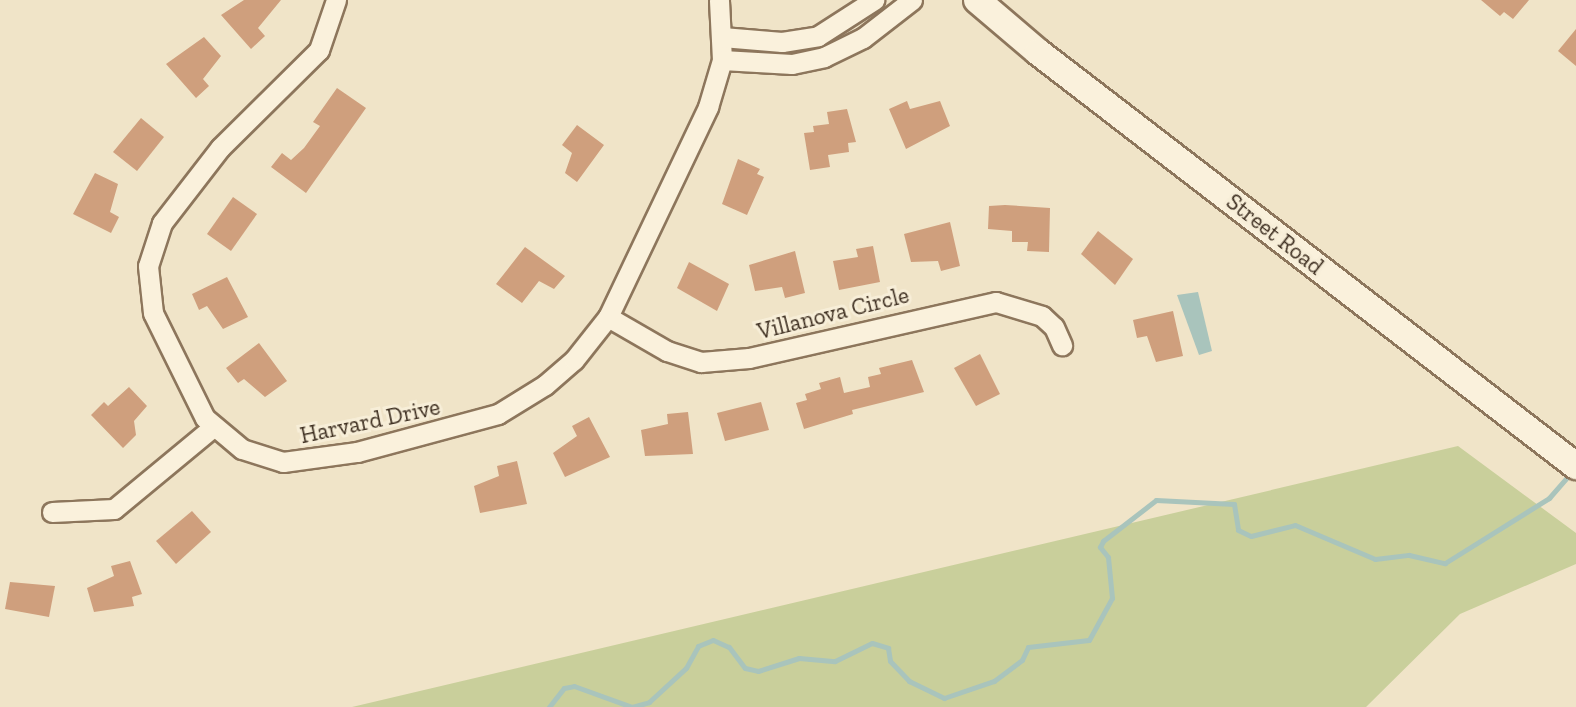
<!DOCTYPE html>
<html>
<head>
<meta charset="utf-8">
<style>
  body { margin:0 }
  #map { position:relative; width:1576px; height:707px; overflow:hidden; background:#f0e4c8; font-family:"Zilla Slab",serif }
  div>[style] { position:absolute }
  .green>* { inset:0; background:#c9cf9b }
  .water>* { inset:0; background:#a9c4bc }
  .stream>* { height:5px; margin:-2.5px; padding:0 2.5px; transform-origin:2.5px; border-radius:2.5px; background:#a9c4bc }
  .building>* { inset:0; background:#cf9f7d }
  .roads { filter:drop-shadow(2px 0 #8d765c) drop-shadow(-2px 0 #8d765c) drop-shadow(0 2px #8d765c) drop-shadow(0 -2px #8d765c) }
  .street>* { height:19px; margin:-9.5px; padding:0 9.5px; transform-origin:9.5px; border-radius:9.5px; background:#faf1dc }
  .secondary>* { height:26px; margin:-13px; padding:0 13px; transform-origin:13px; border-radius:13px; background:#faf1dc }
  span { translate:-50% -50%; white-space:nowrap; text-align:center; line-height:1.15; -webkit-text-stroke:6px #f7eed8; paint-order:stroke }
  .street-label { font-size:23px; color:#3d2e20 }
</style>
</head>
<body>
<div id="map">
  <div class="green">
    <i style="clip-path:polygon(1458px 446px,1576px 533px,1576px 564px,1460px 614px,1366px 707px,352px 707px)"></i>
  </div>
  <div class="water">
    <i style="clip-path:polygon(1198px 292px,1212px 351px,1199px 355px,1177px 295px)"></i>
  </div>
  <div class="stream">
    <i style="left:549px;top:707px;width:24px;rotate:-52deg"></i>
    <i style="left:564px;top:688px;width:10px;rotate:-11deg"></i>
    <i style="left:574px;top:686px;width:62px;rotate:19.9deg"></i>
    <i style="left:632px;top:707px;width:18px;rotate:-16deg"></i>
    <i style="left:649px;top:702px;width:50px;rotate:-42.6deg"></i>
    <i style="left:686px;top:668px;width:25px;rotate:-61deg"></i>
    <i style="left:698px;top:646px;width:16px;rotate:-22deg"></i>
    <i style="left:713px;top:640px;width:17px;rotate:24deg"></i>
    <i style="left:729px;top:647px;width:26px;rotate:53deg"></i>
    <i style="left:745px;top:668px;width:13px;rotate:13deg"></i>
    <i style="left:758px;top:671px;width:43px;rotate:-17.6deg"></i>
    <i style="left:799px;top:658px;width:36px;rotate:5deg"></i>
    <i style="left:835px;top:661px;width:41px;rotate:-25.9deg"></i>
    <i style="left:872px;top:643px;width:17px;rotate:17deg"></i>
    <i style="left:888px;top:648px;width:13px;rotate:81deg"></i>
    <i style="left:890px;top:661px;width:28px;rotate:46deg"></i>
    <i style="left:909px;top:681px;width:39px;rotate:26deg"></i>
    <i style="left:944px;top:698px;width:53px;rotate:-18.8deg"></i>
    <i style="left:994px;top:681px;width:35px;rotate:-37deg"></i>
    <i style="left:1022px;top:660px;width:14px;rotate:-65deg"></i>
    <i style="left:1028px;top:647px;width:61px;rotate:-6.5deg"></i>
    <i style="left:1089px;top:640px;width:48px;rotate:-61.3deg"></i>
    <i style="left:1112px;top:598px;width:41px;rotate:-95.6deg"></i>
    <i style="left:1108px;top:557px;width:13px;rotate:-129deg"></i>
    <i style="left:1100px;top:547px;width:7px;rotate:-63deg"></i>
    <i style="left:1103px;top:541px;width:67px;rotate:-37.7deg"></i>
    <i style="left:1156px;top:500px;width:78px;rotate:2.9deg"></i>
    <i style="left:1234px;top:504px;width:26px;rotate:81deg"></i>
    <i style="left:1238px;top:530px;width:14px;rotate:25deg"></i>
    <i style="left:1251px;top:536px;width:45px;rotate:-14deg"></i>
    <i style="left:1295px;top:525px;width:87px;rotate:23deg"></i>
    <i style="left:1375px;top:559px;width:34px;rotate:-7deg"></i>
    <i style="left:1409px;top:555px;width:37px;rotate:13deg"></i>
    <i style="left:1445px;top:563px;width:123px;rotate:-32deg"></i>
    <i style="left:1549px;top:498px;width:35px;rotate:-49deg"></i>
  </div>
  <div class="building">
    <i style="clip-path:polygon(244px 0,281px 0,258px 28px,265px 36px,251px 49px,221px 15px)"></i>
    <i style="clip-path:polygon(1481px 0,1529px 0,1513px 19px,1504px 12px,1500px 16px)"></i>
    <i style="clip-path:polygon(1576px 29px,1576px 66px,1558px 51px)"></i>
    <i style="clip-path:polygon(204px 37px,221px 56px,203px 79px,209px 86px,196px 98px,166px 64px)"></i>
    <i style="clip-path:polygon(337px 88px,366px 108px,306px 193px,271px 167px,282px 153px,291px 160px,304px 148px,320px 126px,313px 122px)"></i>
    <i style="clip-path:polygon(907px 101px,910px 109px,940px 101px,950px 126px,906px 149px,889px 109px)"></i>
    <i style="clip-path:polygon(847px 109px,856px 142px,848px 143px,849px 152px,828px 155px,830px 167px,810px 170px,804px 133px,814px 132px,813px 126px,829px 124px,827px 112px)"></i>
    <i style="clip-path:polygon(141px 118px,164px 137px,137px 171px,113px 152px)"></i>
    <i style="clip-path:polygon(577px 125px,604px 145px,577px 182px,565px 173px,572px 153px,562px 145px)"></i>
    <i style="clip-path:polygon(738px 159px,760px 169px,757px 174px,764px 177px,747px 215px,722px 204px)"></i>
    <i style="clip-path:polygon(95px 173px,118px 184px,110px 212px,119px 217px,111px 233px,73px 214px)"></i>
    <i style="clip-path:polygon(233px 197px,257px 214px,231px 251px,207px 234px)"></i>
    <i style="clip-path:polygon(1005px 205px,1050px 208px,1049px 252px,1027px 251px,1028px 242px,1012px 242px,1012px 231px,988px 229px,989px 206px)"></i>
    <i style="clip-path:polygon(950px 222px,960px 266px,941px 271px,938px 261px,911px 262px,904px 234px)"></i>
    <i style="clip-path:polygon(1098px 231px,1133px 259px,1115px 285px,1081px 254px)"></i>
    <i style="clip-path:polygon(873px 246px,880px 282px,839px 290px,833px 261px,858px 257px,856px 249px)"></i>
    <i style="clip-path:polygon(525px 247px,565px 276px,554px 289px,539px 281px,522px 303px,496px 284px)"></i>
    <i style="clip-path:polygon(795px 251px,805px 293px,785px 298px,782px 287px,755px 291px,749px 265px)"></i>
    <i style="clip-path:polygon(689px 262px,729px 284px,717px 311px,677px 288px)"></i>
    <i style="clip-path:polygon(227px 277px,248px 317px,223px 329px,207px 306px,199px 310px,192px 294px)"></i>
    <i style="clip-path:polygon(1173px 311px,1183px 356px,1156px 362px,1147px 336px,1137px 338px,1133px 320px)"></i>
    <i style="clip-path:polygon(259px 343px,287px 381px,265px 397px,244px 379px,238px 383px,226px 368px)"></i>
    <i style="clip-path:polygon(980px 354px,1000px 394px,976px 406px,954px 368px)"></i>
    <i style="clip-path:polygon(912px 360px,924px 392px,852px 410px,853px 414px,804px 429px,796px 403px,807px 400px,805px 394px,821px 389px,819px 383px,840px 377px,844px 393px,870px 387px,868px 377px,881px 374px,879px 368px)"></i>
    <i style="clip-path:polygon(129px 387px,147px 406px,134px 421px,136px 435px,123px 448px,91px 415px,104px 402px,108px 406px)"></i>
    <i style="clip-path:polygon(761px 402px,769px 430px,725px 441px,717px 413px)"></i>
    <i style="clip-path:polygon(688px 412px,693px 454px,645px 456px,641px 430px,668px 424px,667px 414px)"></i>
    <i style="clip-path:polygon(589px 417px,610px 457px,565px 477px,553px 453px,577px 436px,572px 426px)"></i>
    <i style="clip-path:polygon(517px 461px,527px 504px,480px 513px,474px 486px,499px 476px,497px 466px)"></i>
    <i style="clip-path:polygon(192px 511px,211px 532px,176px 564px,156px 541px)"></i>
    <i style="clip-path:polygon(130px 561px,142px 594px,132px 597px,134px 606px,94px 612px,87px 588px,114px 576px,111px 566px)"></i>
    <i style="clip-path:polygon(10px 582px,55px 586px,49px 617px,5px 609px)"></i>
  </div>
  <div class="roads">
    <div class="street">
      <i style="left:336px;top:0;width:53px;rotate:108.8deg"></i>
      <i style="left:319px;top:50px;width:139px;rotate:135.3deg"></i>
      <i style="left:220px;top:148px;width:95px;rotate:127.7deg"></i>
      <i style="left:162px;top:223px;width:45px;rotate:108deg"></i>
      <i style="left:148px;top:266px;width:47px;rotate:83.9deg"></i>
      <i style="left:153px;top:313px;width:117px;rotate:63.7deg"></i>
      <i style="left:205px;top:418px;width:48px;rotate:40deg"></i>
      <i style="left:242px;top:449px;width:43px;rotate:17.6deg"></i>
      <i style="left:283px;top:462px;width:75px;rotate:-7.7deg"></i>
      <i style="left:357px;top:452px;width:146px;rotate:-15.1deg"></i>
      <i style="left:498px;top:414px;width:55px;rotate:-31.7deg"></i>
      <i style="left:545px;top:385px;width:38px;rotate:-41deg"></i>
      <i style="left:574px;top:360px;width:55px;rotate:-51.7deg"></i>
      <i style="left:608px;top:317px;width:233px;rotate:-64.5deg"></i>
      <i style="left:708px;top:107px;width:49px;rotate:-73.4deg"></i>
      <i style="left:722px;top:60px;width:60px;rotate:-92.9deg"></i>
      <i style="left:722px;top:37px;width:60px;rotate:4.8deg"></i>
      <i style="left:782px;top:42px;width:36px;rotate:-9deg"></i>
      <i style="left:818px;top:36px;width:67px;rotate:-32.7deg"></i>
      <i style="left:722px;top:60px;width:70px;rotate:3.3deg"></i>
      <i style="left:792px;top:64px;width:33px;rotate:-12deg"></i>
      <i style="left:824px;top:57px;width:43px;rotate:-26deg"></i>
      <i style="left:863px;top:38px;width:62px;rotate:-37.8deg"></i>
      <i style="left:608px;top:317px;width:68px;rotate:30deg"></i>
      <i style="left:667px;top:351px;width:36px;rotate:18deg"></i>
      <i style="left:701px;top:362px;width:48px;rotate:-4.8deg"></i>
      <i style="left:749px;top:358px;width:253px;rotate:-12.8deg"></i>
      <i style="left:996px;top:302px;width:48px;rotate:16.9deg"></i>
      <i style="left:1042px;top:316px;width:16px;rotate:43deg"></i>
      <i style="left:1054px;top:327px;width:20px;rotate:66deg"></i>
      <i style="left:52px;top:512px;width:62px;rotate:-2.8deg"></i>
      <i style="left:114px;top:509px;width:129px;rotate:-39.6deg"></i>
    </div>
    <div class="secondary">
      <i style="left:977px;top:0;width:80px;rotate:40.4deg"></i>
      <i style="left:1038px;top:52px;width:679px;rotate:37.58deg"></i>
    </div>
  </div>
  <div class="street-label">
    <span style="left:1275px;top:234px;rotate:38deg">Street Road</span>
    <span style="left:833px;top:313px;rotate:-14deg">Villanova Circle</span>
    <span style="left:370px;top:421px;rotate:-12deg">Harvard Drive</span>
  </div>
</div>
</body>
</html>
